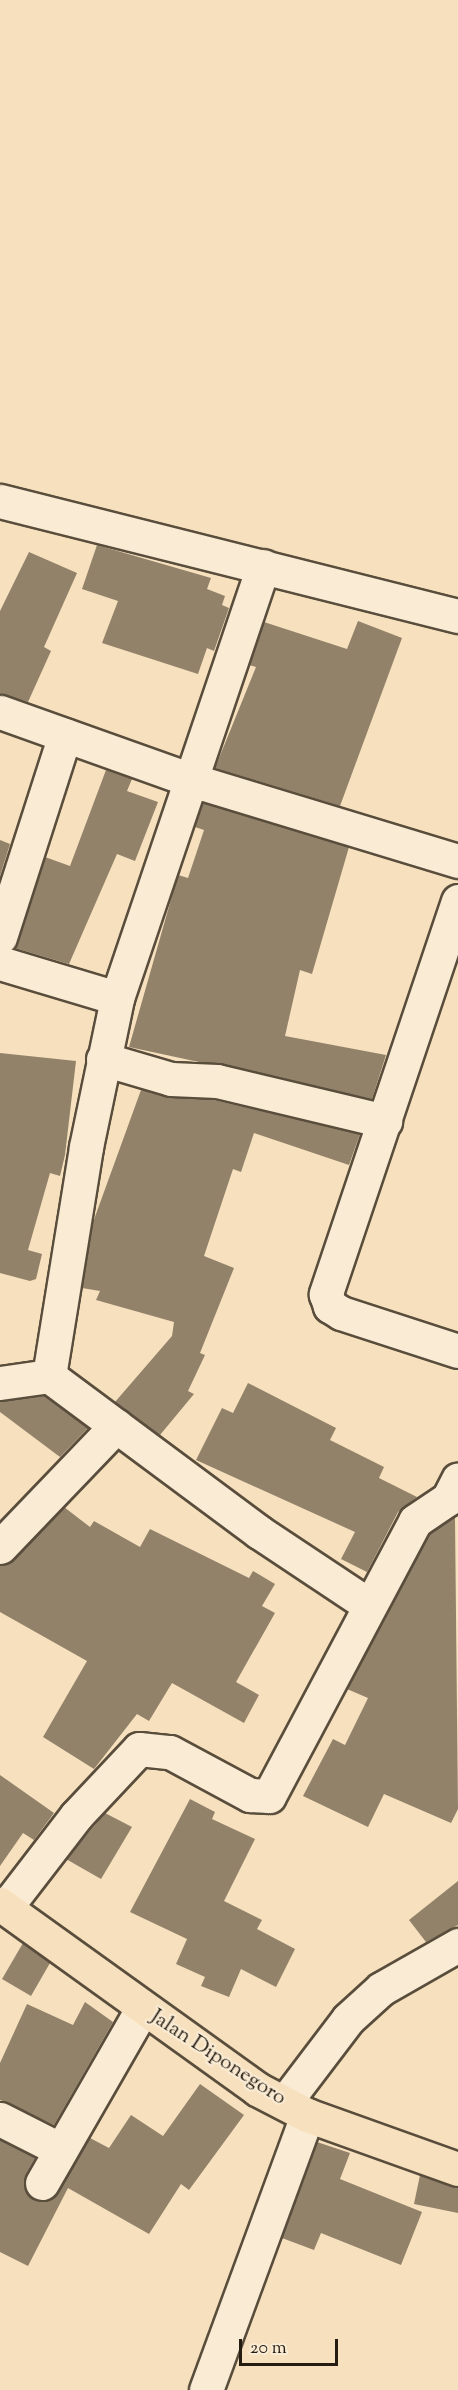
<!DOCTYPE html>
<html>
<head>
<meta charset="utf-8">
<style>
  body { margin:0 }
  #map { position:relative; width:458px; height:2390px; overflow:hidden; background:#f7e0bd; font-family:"Sorts Mill Goudy",serif }
  div>[style] { position:absolute }
  .building>* { inset:0; background:#92826a }
  .roads { filter:drop-shadow(2px 0 #594d3c) drop-shadow(-2px 0 #594d3c) drop-shadow(0 2px #594d3c) drop-shadow(0 -2px #594d3c) }
  .minor>* { height:33px; margin:-16.5px; padding:0 16.5px; transform-origin:16.5px; border-radius:16.5px; background:#faebd4 }
  .major>* { height:33px; margin:-16.5px; padding:0 16.5px; transform-origin:16.5px; border-radius:16.5px; background:#f7e0bd }
  span { translate:-50% -50%; white-space:nowrap; text-align:center; line-height:1.15; -webkit-text-stroke:4.5px #faebd4; paint-order:stroke }
  .street-label { font-size:21px; color:#241c11 }
  .scale { position:absolute; left:239px; top:2339px; width:99px; height:27px; box-sizing:border-box; border:3px solid #241c11; border-top:0; padding-left:8px; font-size:18px; line-height:21px; white-space:nowrap; color:#241c11; -webkit-text-stroke:4px #faebd4; paint-order:stroke }
</style>
</head>
<body>
<div id="map">
  <div class="building">
    <i style="clip-path:polygon(97px 545px,211px 578px,207px 589px,225px 596px,222px 605px,229px 608px,214px 651px,207px 648px,198px 674px,102px 643px,118px 601px,82px 589px)"></i>
    <i style="clip-path:polygon(29px 552px,77px 573px,44px 647px,51px 651px,28px 702px,0 694px,0 611px)"></i>
    <i style="clip-path:polygon(358px 621px,402px 638px,340px 806px,215px 768px,256px 667px,249px 665px,264px 622px,347px 649px)"></i>
    <i style="clip-path:polygon(106px 770px,132px 779px,127px 791px,158px 802px,135px 861px,117px 854px,69px 964px,15px 948px,45px 857px,70px 866px)"></i>
    <i style="clip-path:polygon(203px 803px,349px 847px,312px 974px,300px 970px,285px 1036px,386px 1055px,372px 1099px,129px 1047px,178px 875px,188px 878px,204px 830px,195px 827px)"></i>
    <i style="clip-path:polygon(0 840px,10px 844px,0 876px)"></i>
    <i style="clip-path:polygon(0 1053px,76px 1061px,65px 1155px,60px 1176px,50px 1173px,28px 1250px,42px 1254px,36px 1279px,30px 1281px,0 1273px)"></i>
    <i style="clip-path:polygon(141px 1090px,214px 1100px,360px 1134px,349px 1165px,254px 1133px,241px 1172px,233px 1169px,204px 1256px,234px 1268px,200px 1353px,205px 1355px,188px 1391px,194px 1394px,160px 1435px,115px 1402px,172px 1336px,174px 1322px,96px 1300px,100px 1291px,82px 1288px,92px 1225px)"></i>
    <i style="clip-path:polygon(248px 1383px,336px 1428px,330px 1440px,384px 1467px,379px 1478px,417px 1497px,398px 1512px,367px 1572px,341px 1559px,355px 1532px,196px 1460px,222px 1408px,233px 1413px)"></i>
    <i style="clip-path:polygon(44px 1396px,88px 1428px,60px 1457px,0 1412px,0 1401px)"></i>
    <i style="clip-path:polygon(64px 1507px,90px 1527px,94px 1521px,140px 1547px,150px 1529px,249px 1578px,253px 1571px,275px 1584px,262px 1606px,275px 1613px,236px 1682px,259px 1695px,244px 1723px,172px 1683px,149px 1721px,137px 1714px,94px 1769px,43px 1737px,87px 1661px,0 1612px,0 1565px,14px 1560px)"></i>
    <i style="clip-path:polygon(455px 1517px,458px 1809px,451px 1823px,384px 1794px,368px 1827px,303px 1796px,333px 1739px,345px 1745px,368px 1698px,347px 1689px,429px 1534px)"></i>
    <i style="clip-path:polygon(0 1775px,54px 1813px,34px 1840px,23px 1833px,0 1866px)"></i>
    <i style="clip-path:polygon(190px 1799px,215px 1812px,212px 1819px,255px 1839px,224px 1901px,262px 1920px,257px 1929px,295px 1949px,276px 1987px,241px 1969px,229px 1997px,201px 1986px,205px 1977px,176px 1964px,187px 1939px,130px 1912px)"></i>
    <i style="clip-path:polygon(105px 1813px,132px 1827px,101px 1879px,66px 1859px)"></i>
    <i style="clip-path:polygon(458px 1881px,458px 1925px,426px 1942px,409px 1920px)"></i>
    <i style="clip-path:polygon(23px 1943px,50px 1963px,31px 1996px,2px 1979px)"></i>
    <i style="clip-path:polygon(85px 2002px,113px 2022px,54px 2125px,0 2100px,0 2063px,27px 2004px,73px 2025px)"></i>
    <i style="clip-path:polygon(200px 2084px,244px 2115px,189px 2190px,181px 2184px,149px 2234px,68px 2188px,28px 2266px,0 2252px,0 2140px,35px 2158px,26px 2174px,26px 2192px,33px 2199px,51px 2199px,90px 2138px,109px 2148px,131px 2115px,163px 2136px)"></i>
    <i style="clip-path:polygon(317px 2142px,350px 2153px,340px 2179px,422px 2212px,401px 2265px,321px 2233px,314px 2250px,282px 2238px)"></i>
    <i style="clip-path:polygon(420px 2175px,458px 2187px,458px 2213px,414px 2204px)"></i>
  </div>
  <div class="roads">
    <div class="minor">
      <i style="left:0;top:501px;width:472px;rotate:14.1deg"></i>
      <i style="left:0;top:712px;width:200px;rotate:19.6deg"></i>
      <i style="left:188px;top:779px;width:282px;rotate:16.9deg"></i>
      <i style="left:458px;top:901px;width:415px;rotate:108.6deg"></i>
      <i style="left:326px;top:1294px;width:13px;rotate:72deg"></i>
      <i style="left:330px;top:1306px;width:13px;rotate:32deg"></i>
      <i style="left:341px;top:1313px;width:123px;rotate:18deg"></i>
      <i style="left:0;top:937px;width:212px;rotate:-72.2deg"></i>
      <i style="left:0;top:963px;width:122px;rotate:16.7deg"></i>
      <i style="left:103px;top:1059px;width:71px;rotate:16.4deg"></i>
      <i style="left:171px;top:1079px;width:46px;rotate:2.5deg"></i>
      <i style="left:217px;top:1081px;width:173px;rotate:13.4deg"></i>
      <i style="left:49px;top:1376px;width:232px;rotate:-80.8deg"></i>
      <i style="left:86px;top:1147px;width:152px;rotate:-78.2deg"></i>
      <i style="left:117px;top:998px;width:456px;rotate:-71.3deg"></i>
      <i style="left:0;top:1383px;width:49px;rotate:-8.1deg"></i>
      <i style="left:49px;top:1376px;width:262px;rotate:36.6deg"></i>
      <i style="left:259px;top:1532px;width:132px;rotate:33.6deg"></i>
      <i style="left:0;top:1547px;width:168px;rotate:-46.2deg"></i>
      <i style="left:6px;top:1907px;width:115px;rotate:-52.4deg"></i>
      <i style="left:76px;top:1816px;width:92px;rotate:-46.8deg"></i>
      <i style="left:139px;top:1749px;width:31px;rotate:6deg"></i>
      <i style="left:170px;top:1752px;width:91px;rotate:28.3deg"></i>
      <i style="left:250px;top:1795px;width:19px;rotate:3deg"></i>
      <i style="left:269px;top:1796px;width:311px;rotate:-62deg"></i>
      <i style="left:415px;top:1521px;width:40px;rotate:-34deg"></i>
      <i style="left:448px;top:1499px;width:22px;rotate:-63deg"></i>
      <i style="left:285px;top:2102px;width:104px;rotate:-52.8deg"></i>
      <i style="left:348px;top:2019px;width:45px;rotate:-42.3deg"></i>
      <i style="left:381px;top:1989px;width:89px;rotate:-29.7deg"></i>
      <i style="left:0;top:2119px;width:68px;rotate:26.9deg"></i>
      <i style="left:42px;top:2183px;width:201px;rotate:-60.1deg"></i>
      <i style="left:206px;top:2390px;width:293px;rotate:-69.8deg"></i>
    </div>
    <div class="major">
      <i style="left:0;top:1904px;width:317px;rotate:35.7deg"></i>
      <i style="left:257px;top:2089px;width:56px;rotate:27.5deg"></i>
      <i style="left:307px;top:2115px;width:160px;rotate:19.7deg"></i>
    </div>
  </div>
  <div class="street-label">
    <span style="left:218px;top:2058px;rotate:33deg">Jalan Diponegoro</span>
  </div>
  <div class="scale">20 m</div>
</div>
</body>
</html>
